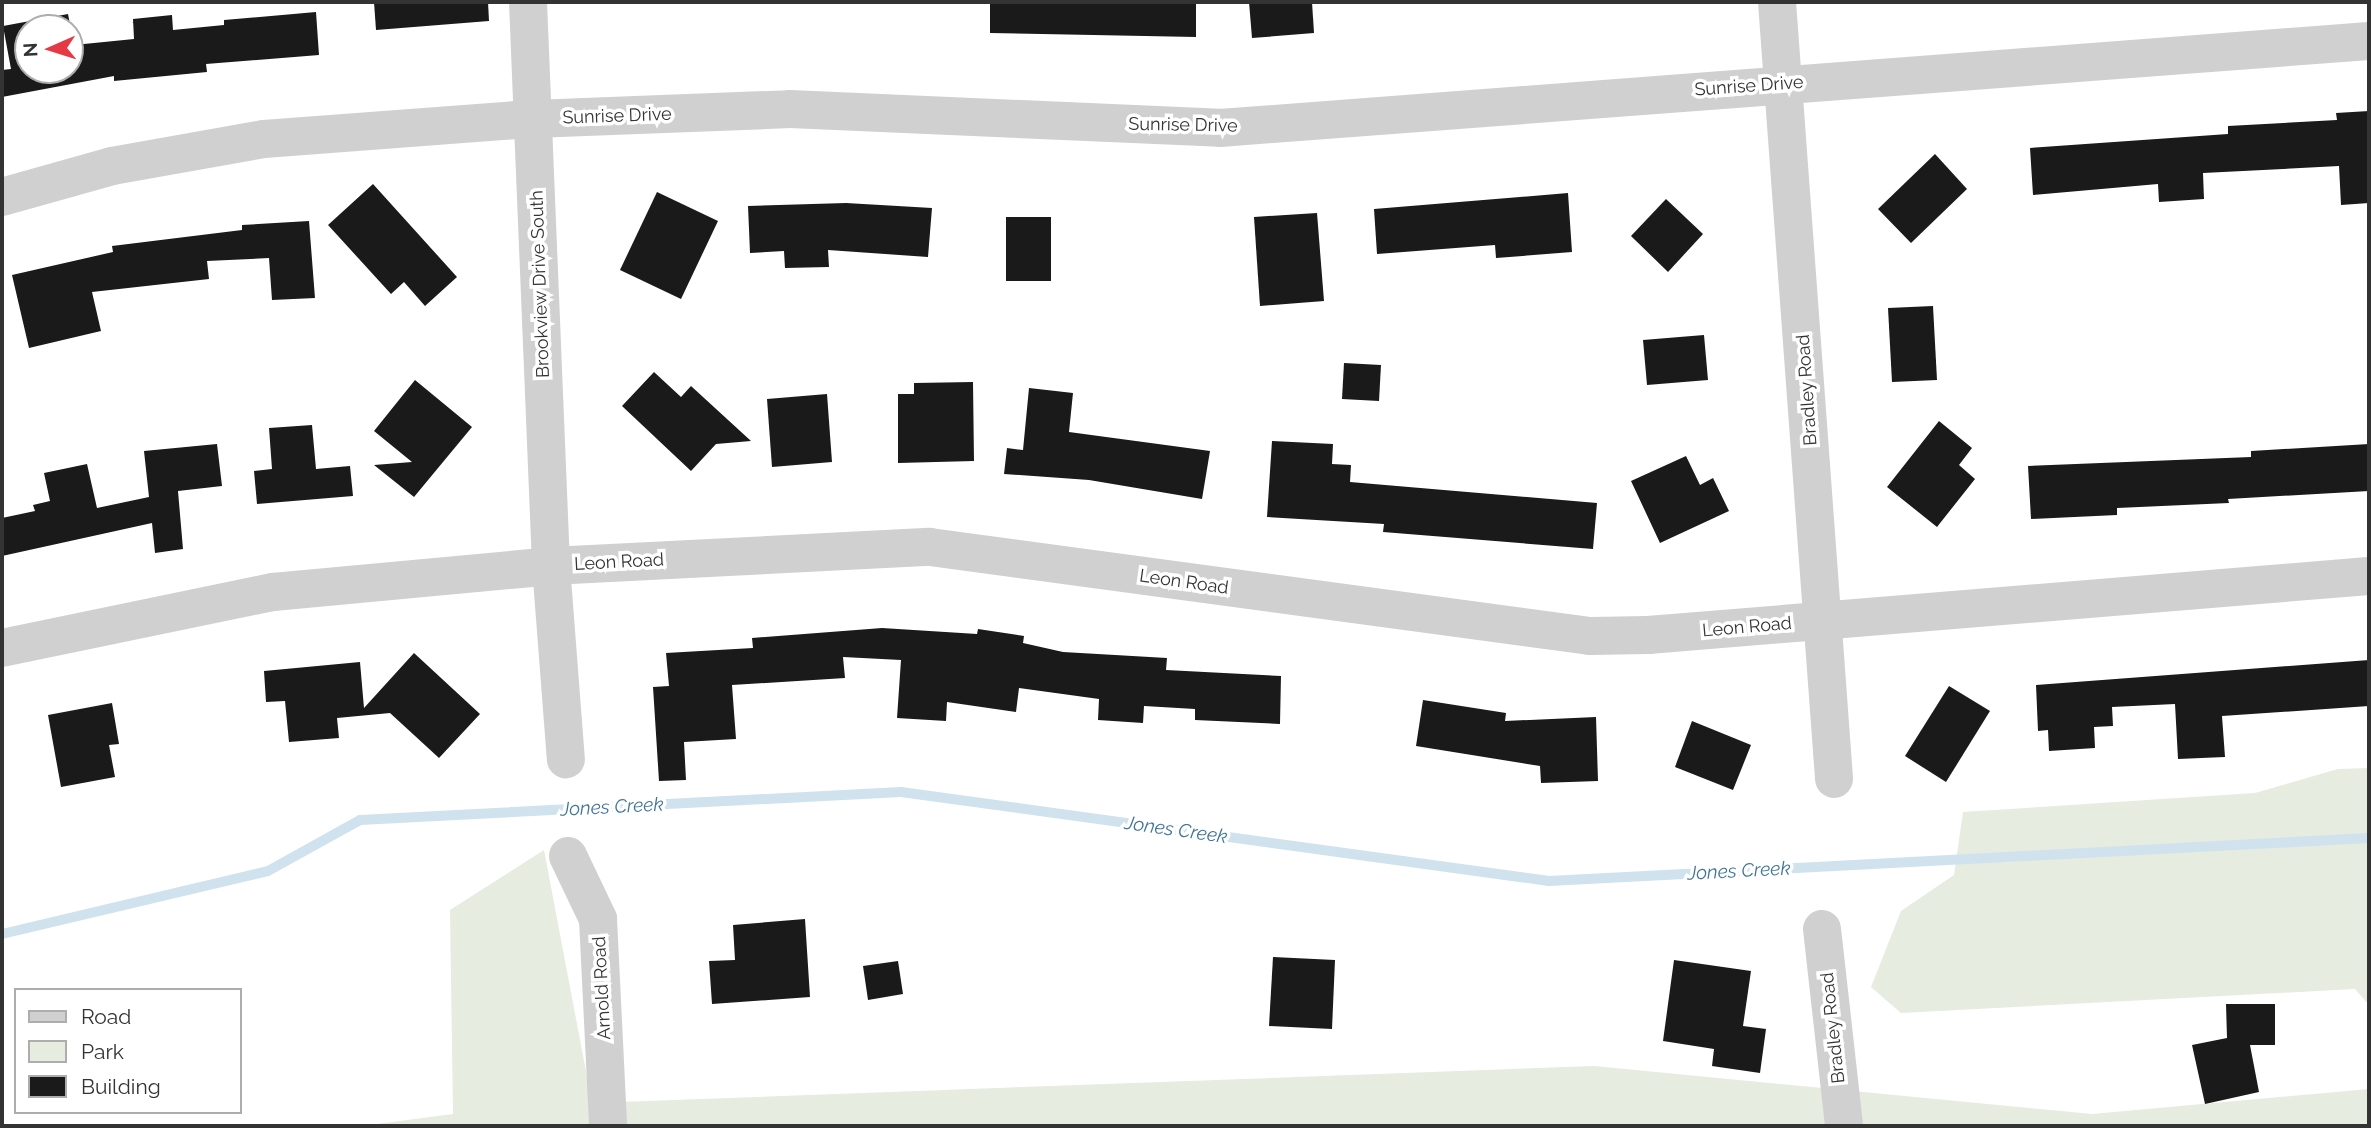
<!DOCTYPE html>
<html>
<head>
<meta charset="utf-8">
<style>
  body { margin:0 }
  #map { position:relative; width:2371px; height:1128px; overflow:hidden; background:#fff; font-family:Raleway,sans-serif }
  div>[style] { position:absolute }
  .green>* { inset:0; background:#e6ecdf }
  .stream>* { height:10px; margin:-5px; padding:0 5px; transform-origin:5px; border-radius:5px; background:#cfe2ee }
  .building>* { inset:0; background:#1a1a1a }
  .minor>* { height:38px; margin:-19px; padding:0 19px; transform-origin:19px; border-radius:19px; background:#d0d0d0 }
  span { translate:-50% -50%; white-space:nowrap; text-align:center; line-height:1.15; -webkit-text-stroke:7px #fff; paint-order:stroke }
  .street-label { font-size:18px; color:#333 }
  .water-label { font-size:19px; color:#3f7597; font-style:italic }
  .frame { position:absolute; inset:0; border:4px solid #333; pointer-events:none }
  .legend { position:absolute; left:14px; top:988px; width:228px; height:126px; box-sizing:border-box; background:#fff; border:2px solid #adadad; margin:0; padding:9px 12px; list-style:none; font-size:21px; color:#333 }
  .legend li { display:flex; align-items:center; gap:14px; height:35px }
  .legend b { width:35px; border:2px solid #adadad }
  .north { position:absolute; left:14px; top:14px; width:70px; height:70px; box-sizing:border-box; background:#fff; border:2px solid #adadad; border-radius:50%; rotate:267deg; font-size:19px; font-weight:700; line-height:28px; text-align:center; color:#333 }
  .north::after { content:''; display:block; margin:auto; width:24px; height:32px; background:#e63946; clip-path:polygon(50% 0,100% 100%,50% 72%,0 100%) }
</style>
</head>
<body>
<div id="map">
  <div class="green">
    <i style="clip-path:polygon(2369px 768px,2369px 1005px,2355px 989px,1901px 1013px,1871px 987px,1901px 911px,1954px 875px,1963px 812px,2255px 793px,2338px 769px)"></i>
    <i style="clip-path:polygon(544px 850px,592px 1103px,1594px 1066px,2092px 1114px,2369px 1089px,2369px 1126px,362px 1126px,453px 1114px,450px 910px)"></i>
  </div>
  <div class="stream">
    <i style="left:2px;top:934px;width:273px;rotate:-13.3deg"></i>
    <i style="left:268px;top:871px;width:105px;rotate:-29deg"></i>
    <i style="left:360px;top:820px;width:542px;rotate:-2.96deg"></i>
    <i style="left:901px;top:792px;width:654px;rotate:7.82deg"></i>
    <i style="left:1549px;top:881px;width:821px;rotate:-3deg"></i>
  </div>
  <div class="building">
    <i style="clip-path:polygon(374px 2px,488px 2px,489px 21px,376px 30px)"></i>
    <i style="clip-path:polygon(990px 2px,1196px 2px,1196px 37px,990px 33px)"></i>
    <i style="clip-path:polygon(1249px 2px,1312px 2px,1314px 33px,1252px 38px)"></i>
    <i style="clip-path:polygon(evenodd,316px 12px,319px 55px,206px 64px,207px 72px,114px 81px,114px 76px,2px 97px,2px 70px,11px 69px,3px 26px,68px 14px,74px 45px,134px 39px,133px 19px,172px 15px,173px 30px,224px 25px,224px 20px,316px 12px,28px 28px,70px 28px,70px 70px,28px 70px,28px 28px)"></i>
    <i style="clip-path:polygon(2369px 111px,2369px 203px,2341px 205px,2339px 166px,2203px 173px,2204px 199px,2159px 202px,2158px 184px,2033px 195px,2030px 148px,2228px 134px,2228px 126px,2337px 120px,2336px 113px)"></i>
    <i style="clip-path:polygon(1935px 154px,1967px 189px,1911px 243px,1878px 209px)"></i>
    <i style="clip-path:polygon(373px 184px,457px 277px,425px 306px,404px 282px,391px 294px,328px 225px)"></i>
    <i style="clip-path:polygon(657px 192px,718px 221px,681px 299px,620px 270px)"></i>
    <i style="clip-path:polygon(1568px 193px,1572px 252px,1496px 258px,1495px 245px,1377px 254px,1374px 209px)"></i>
    <i style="clip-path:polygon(1666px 199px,1703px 234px,1668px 272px,1631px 236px)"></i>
    <i style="clip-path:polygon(846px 203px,932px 208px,928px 257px,828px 250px,829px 267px,785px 268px,784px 251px,750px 253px,748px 206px)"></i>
    <i style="clip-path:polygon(1317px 213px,1324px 301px,1260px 306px,1254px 217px)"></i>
    <i style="clip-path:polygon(1006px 217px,1051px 217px,1051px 281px,1006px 281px)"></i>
    <i style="clip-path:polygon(309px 221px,315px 298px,272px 300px,269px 258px,207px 261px,209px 279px,92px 292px,101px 331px,29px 348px,12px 275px,113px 252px,112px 246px,242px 230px,242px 225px)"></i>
    <i style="clip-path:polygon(1933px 306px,1937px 380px,1892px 382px,1888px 308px)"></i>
    <i style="clip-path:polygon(1704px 335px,1708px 380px,1647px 385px,1643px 340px)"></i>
    <i style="clip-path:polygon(1344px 363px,1381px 365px,1379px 401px,1342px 399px)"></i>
    <i style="clip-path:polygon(654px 372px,681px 397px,691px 386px,751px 441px,716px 444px,691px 471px,622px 406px)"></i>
    <i style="clip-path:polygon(415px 380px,472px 427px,414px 497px,374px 465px,412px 462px,374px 431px)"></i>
    <i style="clip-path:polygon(973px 382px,974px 461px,898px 463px,898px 394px,914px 394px,914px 383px)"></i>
    <i style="clip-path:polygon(1029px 388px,1073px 393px,1069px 432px,1210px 451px,1202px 499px,1089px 480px,1004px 474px,1007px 448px,1023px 450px)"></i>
    <i style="clip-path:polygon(827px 394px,832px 462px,772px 467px,767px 399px)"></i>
    <i style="clip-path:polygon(1939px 421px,1972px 448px,1959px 465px,1975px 479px,1937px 527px,1887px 487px)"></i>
    <i style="clip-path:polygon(312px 425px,316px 469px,350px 466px,353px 496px,257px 504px,254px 471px,272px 469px,269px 428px)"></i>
    <i style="clip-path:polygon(1272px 441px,1333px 444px,1332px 464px,1351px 465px,1350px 482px,1597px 503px,1593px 549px,1383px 532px,1384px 524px,1267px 517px)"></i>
    <i style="clip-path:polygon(217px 444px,222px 486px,178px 491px,183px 549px,155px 553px,152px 523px,2px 556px,2px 518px,35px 511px,33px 505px,50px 501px,44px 473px,87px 464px,97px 508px,149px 497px,144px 451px)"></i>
    <i style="clip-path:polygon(2369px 444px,2369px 491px,2228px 499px,2229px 503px,2117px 508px,2117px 515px,2031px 519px,2028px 466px,2251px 457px,2251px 451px)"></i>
    <i style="clip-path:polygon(1686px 456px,1700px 485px,1713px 478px,1729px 511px,1660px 543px,1631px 481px)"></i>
    <i style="clip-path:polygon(882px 628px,977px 634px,978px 629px,1024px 636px,1023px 643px,1063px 652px,1167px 658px,1166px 670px,1281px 676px,1280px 724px,1195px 720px,1195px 709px,1144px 706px,1143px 723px,1098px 720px,1099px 699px,1019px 688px,1016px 712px,947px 702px,946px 721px,897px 718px,901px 660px,843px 657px,845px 678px,732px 685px,736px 739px,684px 742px,686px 780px,659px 781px,653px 687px,669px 686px,666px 653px,753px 648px,752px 638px)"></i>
    <i style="clip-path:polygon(414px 653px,480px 714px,439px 758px,390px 713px,337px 718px,339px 738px,289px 742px,285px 701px,266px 702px,264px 671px,360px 662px,364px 708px)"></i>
    <i style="clip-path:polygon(2369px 660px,2369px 706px,2222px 716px,2225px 757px,2178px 759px,2175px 704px,2112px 707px,2113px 726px,2094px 727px,2095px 748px,2049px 751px,2048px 730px,2038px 731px,2036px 685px)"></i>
    <i style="clip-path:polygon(1949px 686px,1990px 711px,1946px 782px,1905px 756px)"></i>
    <i style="clip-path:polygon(1423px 700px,1506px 713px,1505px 721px,1596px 717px,1598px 781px,1541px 783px,1540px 766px,1416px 746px)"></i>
    <i style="clip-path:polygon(112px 703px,119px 744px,109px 745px,115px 777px,61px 787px,48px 715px)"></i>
    <i style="clip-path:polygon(1692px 721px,1751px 745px,1733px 790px,1675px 767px)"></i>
    <i style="clip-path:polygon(805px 919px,810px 997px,712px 1004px,709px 961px,735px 960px,733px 925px)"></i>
    <i style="clip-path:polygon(1273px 957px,1335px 960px,1332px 1029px,1269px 1026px)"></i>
    <i style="clip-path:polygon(1674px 960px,1751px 971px,1743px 1026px,1766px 1029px,1760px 1073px,1712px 1066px,1714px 1049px,1663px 1041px)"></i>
    <i style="clip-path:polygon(898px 961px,903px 994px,868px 1000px,863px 966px)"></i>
    <i style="clip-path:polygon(2226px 1004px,2275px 1004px,2275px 1045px,2250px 1045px,2259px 1092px,2205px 1104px,2192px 1045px,2227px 1038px)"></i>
  </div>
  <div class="minor">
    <i style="left:528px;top:2px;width:564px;rotate:87.66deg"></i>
    <i style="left:551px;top:566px;width:194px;rotate:85.6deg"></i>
    <i style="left:1777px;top:2px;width:779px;rotate:85.8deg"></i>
    <i style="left:2px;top:197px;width:114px;rotate:-15.7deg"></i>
    <i style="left:112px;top:166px;width:154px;rotate:-10.1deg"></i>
    <i style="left:264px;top:139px;width:270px;rotate:-4.3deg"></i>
    <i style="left:533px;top:119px;width:257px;rotate:-2.2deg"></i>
    <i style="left:790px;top:109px;width:430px;rotate:2.5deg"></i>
    <i style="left:1220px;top:128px;width:1152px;rotate:-4.33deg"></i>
    <i style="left:2px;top:648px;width:277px;rotate:-11.7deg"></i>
    <i style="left:273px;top:592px;width:279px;rotate:-5.3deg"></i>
    <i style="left:551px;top:566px;width:379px;rotate:-2.9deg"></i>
    <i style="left:930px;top:547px;width:666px;rotate:7.68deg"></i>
    <i style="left:1590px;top:636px;width:58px;rotate:-1deg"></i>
    <i style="left:1648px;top:635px;width:723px;rotate:-4.68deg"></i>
    <i style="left:568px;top:856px;width:70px;rotate:64.5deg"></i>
    <i style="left:598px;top:919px;width:207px;rotate:87.2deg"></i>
    <i style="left:1822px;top:929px;width:198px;rotate:83.6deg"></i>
  </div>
  <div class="street-label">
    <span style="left:1749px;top:86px;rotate:-4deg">Sunrise Drive</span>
    <span style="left:617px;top:116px;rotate:-2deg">Sunrise Drive</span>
    <span style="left:1183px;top:125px;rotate:1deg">Sunrise Drive</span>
    <span style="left:540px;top:284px;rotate:-92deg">Brookview Drive South</span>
    <span style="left:1807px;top:390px;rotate:-94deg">Bradley Road</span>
    <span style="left:619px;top:562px;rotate:-3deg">Leon Road</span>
    <span style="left:1184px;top:582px;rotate:8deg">Leon Road</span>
    <span style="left:1747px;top:627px;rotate:-5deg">Leon Road</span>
    <span style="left:602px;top:988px;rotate:-93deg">Arnold Road</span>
    <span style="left:1833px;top:1028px;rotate:-96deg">Bradley Road</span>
  </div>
  <div class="water-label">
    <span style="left:612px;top:807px;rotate:-3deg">Jones Creek</span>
    <span style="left:1176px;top:830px;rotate:8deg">Jones Creek</span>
    <span style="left:1739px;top:871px;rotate:-3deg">Jones Creek</span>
  </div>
  <div class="frame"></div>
  <ul class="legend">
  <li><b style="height:9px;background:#d0d0d0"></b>Road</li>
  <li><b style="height:19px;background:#e6ecdf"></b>Park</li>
  <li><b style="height:19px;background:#1a1a1a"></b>Building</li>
  </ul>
  <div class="north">N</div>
</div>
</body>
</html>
